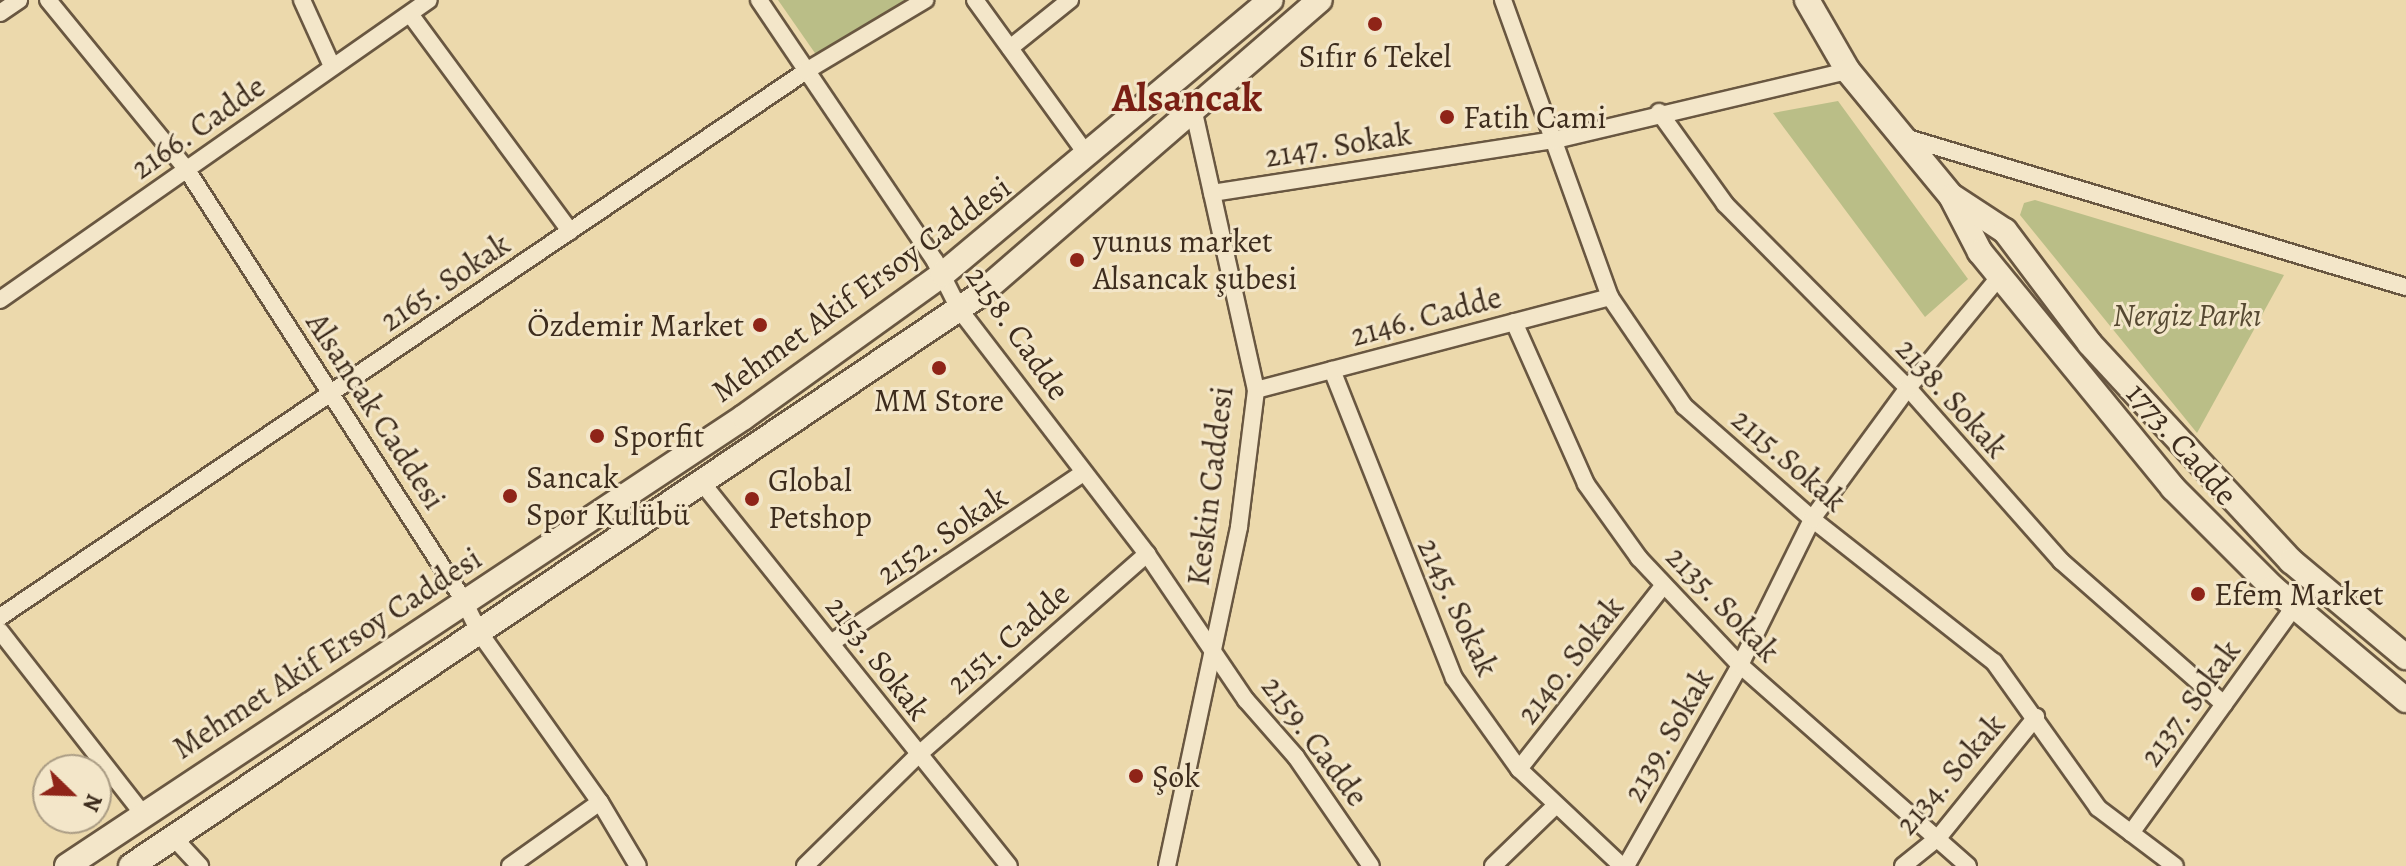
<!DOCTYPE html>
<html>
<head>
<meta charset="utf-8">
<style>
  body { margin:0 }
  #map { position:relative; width:2406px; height:866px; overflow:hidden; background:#ecd9ac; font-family:Alegreya,serif }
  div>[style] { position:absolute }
  .green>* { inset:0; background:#babe87 }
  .roads { filter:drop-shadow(2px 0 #695741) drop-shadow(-2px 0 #695741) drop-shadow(0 2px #695741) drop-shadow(0 -2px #695741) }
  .street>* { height:16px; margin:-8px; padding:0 8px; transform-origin:8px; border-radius:8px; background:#f3e6c9 }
  .secondary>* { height:24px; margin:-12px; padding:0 12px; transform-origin:12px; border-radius:12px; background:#f3e6c9 }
  .dots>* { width:22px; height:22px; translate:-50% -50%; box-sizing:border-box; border:4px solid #f3e6c9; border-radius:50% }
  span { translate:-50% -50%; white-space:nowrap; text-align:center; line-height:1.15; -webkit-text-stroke:6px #f3e6c9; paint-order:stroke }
  .poi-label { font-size:32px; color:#3d2c1d }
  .left { translate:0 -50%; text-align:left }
  .right { translate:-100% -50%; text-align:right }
  .street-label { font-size:32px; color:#3d2c1d }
  .park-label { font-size:32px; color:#564932; font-style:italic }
  .district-label { font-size:40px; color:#7a1f14; font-weight:700 }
  .north { position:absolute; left:32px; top:754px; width:80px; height:80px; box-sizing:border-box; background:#f3e6c9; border:2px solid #aa9c84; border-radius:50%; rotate:113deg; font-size:22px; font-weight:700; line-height:32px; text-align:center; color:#3d2c1d }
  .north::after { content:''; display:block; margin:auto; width:28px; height:36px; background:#8f2418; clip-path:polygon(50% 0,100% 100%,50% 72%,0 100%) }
</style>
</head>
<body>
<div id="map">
  <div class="green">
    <i style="clip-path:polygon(778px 0,905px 0,817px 56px)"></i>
    <i style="clip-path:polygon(1838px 101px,1968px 279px,1925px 317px,1773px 113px)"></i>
    <i style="clip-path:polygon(2035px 200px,2284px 275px,2197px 433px,2020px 215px,2024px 203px)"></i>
  </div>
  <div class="roads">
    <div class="street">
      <i style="left:48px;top:0;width:220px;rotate:50.7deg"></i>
      <i style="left:187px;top:170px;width:512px;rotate:57.27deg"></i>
      <i style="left:464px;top:601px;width:34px;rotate:64deg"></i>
      <i style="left:479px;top:632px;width:209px;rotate:54.6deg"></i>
      <i style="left:600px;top:802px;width:74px;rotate:59.3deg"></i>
      <i style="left:302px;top:0;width:72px;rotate:65.6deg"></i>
      <i style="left:759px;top:0;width:315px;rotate:56deg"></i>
      <i style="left:935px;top:261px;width:54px;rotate:63.4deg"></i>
      <i style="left:959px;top:309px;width:309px;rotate:52.5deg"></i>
      <i style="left:1147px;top:554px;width:176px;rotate:55.9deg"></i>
      <i style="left:1246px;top:700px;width:76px;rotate:48.7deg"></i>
      <i style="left:1296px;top:757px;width:132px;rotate:55.5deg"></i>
      <i style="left:975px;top:0;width:193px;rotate:54.1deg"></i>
      <i style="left:1503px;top:0;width:316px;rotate:70.2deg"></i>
      <i style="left:1610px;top:297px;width:132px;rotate:55.8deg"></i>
      <i style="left:1684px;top:406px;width:171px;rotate:41.4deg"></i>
      <i style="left:1812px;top:519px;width:231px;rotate:38.2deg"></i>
      <i style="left:1994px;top:662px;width:179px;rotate:54.5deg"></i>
      <i style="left:2098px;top:808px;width:96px;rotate:37deg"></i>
      <i style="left:0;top:13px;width:23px;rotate:-34deg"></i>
      <i style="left:410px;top:14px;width:270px;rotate:53.6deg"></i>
      <i style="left:1010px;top:48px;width:77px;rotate:-38.7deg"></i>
      <i style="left:1659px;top:112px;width:113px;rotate:54.3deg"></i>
      <i style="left:1725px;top:204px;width:260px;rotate:45.2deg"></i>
      <i style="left:1908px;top:388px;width:231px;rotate:48.5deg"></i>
      <i style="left:2061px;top:561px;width:217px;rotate:41.3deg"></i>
      <i style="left:1904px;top:137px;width:524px;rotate:16.64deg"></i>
      <i style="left:1212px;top:193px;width:347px;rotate:-8.8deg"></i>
      <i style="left:1555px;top:140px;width:301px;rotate:-13.3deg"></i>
      <i style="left:0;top:300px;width:523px;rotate:-34.97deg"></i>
      <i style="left:1514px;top:322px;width:177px;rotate:66deg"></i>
      <i style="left:1586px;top:484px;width:91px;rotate:54.4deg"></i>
      <i style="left:1639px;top:558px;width:147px;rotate:46.7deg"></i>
      <i style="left:1740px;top:665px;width:304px;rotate:41.4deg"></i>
      <i style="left:1332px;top:370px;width:331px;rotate:68.4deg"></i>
      <i style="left:1454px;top:678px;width:112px;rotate:54.5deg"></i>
      <i style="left:1519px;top:769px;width:141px;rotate:43.3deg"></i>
      <i style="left:1256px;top:390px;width:366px;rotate:-14.7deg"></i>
      <i style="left:703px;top:484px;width:489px;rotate:51.3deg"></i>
      <i style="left:0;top:617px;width:974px;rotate:-34.11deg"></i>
      <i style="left:806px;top:71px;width:139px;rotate:-30.8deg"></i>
      <i style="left:0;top:631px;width:231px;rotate:52deg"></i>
      <i style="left:831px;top:643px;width:304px;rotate:-34deg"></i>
      <i style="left:1519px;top:769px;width:234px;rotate:-51.8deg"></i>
      <i style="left:2131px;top:833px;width:279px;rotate:-54.2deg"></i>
      <i style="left:173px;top:837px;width:40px;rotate:47deg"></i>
      <i style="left:510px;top:866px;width:110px;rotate:-35.4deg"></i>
      <i style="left:805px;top:866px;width:158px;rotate:-44.5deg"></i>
      <i style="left:918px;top:755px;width:305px;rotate:-41.3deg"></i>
      <i style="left:1167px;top:866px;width:347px;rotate:-78deg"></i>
      <i style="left:1239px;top:527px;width:138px;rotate:-82.9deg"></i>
      <i style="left:1256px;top:390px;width:284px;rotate:-102.6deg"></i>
      <i style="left:1493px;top:866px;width:86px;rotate:-44.1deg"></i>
      <i style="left:1626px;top:866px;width:231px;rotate:-60.4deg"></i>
      <i style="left:1740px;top:665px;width:163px;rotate:-63.7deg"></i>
      <i style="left:1812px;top:519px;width:162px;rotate:-53.8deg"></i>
      <i style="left:1908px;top:388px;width:145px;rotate:-50.6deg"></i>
      <i style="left:1903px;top:866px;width:45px;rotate:-38.7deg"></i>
      <i style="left:1938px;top:838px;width:156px;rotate:-51deg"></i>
    </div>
    <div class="secondary">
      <i style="left:1807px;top:0;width:82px;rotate:60deg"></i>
      <i style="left:1848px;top:71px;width:162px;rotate:50.5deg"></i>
      <i style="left:1951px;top:196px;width:63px;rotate:62.6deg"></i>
      <i style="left:1980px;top:252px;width:305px;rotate:50.7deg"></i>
      <i style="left:2173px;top:488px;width:141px;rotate:45deg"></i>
      <i style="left:2273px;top:588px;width:174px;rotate:40.1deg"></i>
      <i style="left:1953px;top:197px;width:62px;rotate:33.2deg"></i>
      <i style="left:2005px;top:231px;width:141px;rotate:53deg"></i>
      <i style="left:2090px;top:344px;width:296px;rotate:47.2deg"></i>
      <i style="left:2291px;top:561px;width:150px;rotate:39.9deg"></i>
      <i style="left:67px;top:866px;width:812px;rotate:-33.55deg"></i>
      <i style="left:744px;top:417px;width:245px;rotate:-35.7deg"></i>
      <i style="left:943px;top:274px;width:427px;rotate:-39.9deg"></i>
      <i style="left:131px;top:866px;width:1021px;rotate:-33.94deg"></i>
      <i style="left:978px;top:296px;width:452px;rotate:-40.9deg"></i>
    </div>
  </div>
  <div class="dots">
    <i style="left:1375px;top:24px;background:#8f2418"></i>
    <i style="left:1447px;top:117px;background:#8f2418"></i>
    <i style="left:1077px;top:260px;background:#8f2418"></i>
    <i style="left:760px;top:325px;background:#8f2418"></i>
    <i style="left:939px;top:368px;background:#8f2418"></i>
    <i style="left:597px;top:436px;background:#8f2418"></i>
    <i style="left:510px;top:496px;background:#8f2418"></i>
    <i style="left:752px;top:499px;background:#8f2418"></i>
    <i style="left:2198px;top:594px;background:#8f2418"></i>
    <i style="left:1136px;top:776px;background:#8f2418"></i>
  </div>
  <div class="poi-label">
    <span style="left:1375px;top:56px">Sıfır 6 Tekel</span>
    <span class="left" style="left:1463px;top:117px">Fatih Cami</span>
    <span class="left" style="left:1093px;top:260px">yunus market<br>Alsancak şubesi</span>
    <span class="right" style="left:744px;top:325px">Özdemir Market</span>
    <span style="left:939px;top:400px">MM Store</span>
    <span class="left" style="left:613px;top:436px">Sporfit</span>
    <span class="left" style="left:526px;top:496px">Sancak<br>Spor Kulübü</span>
    <span class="left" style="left:768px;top:499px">Global<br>Petshop</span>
    <span class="left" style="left:2214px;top:594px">Efem Market</span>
    <span class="left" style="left:1152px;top:776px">Şok</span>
  </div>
  <div class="street-label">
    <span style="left:198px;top:127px;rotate:-35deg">2166. Cadde</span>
    <span style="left:1338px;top:145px;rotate:-9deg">2147. Sokak</span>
    <span style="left:445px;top:282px;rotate:-34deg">2165. Sokak</span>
    <span style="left:861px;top:289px;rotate:-36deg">Mehmet Akif Ersoy Caddesi</span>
    <span style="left:1426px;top:316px;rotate:-15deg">2146. Cadde</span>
    <span style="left:1018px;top:333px;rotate:55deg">2158. Cadde</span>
    <span style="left:1952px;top:398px;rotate:48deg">2138. Sokak</span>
    <span style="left:376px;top:411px;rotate:57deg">Alsancak Caddesi</span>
    <span style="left:2182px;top:444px;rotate:49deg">1773. Cadde</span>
    <span style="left:1789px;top:460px;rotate:41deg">2115.Sokak</span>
    <span style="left:1210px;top:486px;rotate:-83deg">Keskin Caddesi</span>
    <span style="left:942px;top:535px;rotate:-34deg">2152. Sokak</span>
    <span style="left:1723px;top:604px;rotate:46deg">2135. Sokak</span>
    <span style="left:1458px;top:607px;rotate:65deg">2145. Sokak</span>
    <span style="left:1008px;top:638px;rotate:-41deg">2151. Cadde</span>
    <span style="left:327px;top:653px;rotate:-33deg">Mehmet Akif Ersoy Caddesi</span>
    <span style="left:878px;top:658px;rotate:52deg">2153. Sokak</span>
    <span style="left:1570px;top:660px;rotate:-52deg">2140. Sokak</span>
    <span style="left:2190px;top:703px;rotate:-54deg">2137. Sokak</span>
    <span style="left:1668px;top:735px;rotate:-60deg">2139. Sokak</span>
    <span style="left:1315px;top:741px;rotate:53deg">2159. Cadde</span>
    <span style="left:1950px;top:774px;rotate:-49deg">2134. Sokak</span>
  </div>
  <div class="park-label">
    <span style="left:2187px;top:315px">Nergiz Parkı</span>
  </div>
  <div class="district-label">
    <span style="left:1187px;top:98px">Alsancak</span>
  </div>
  <div class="north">N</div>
</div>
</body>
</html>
